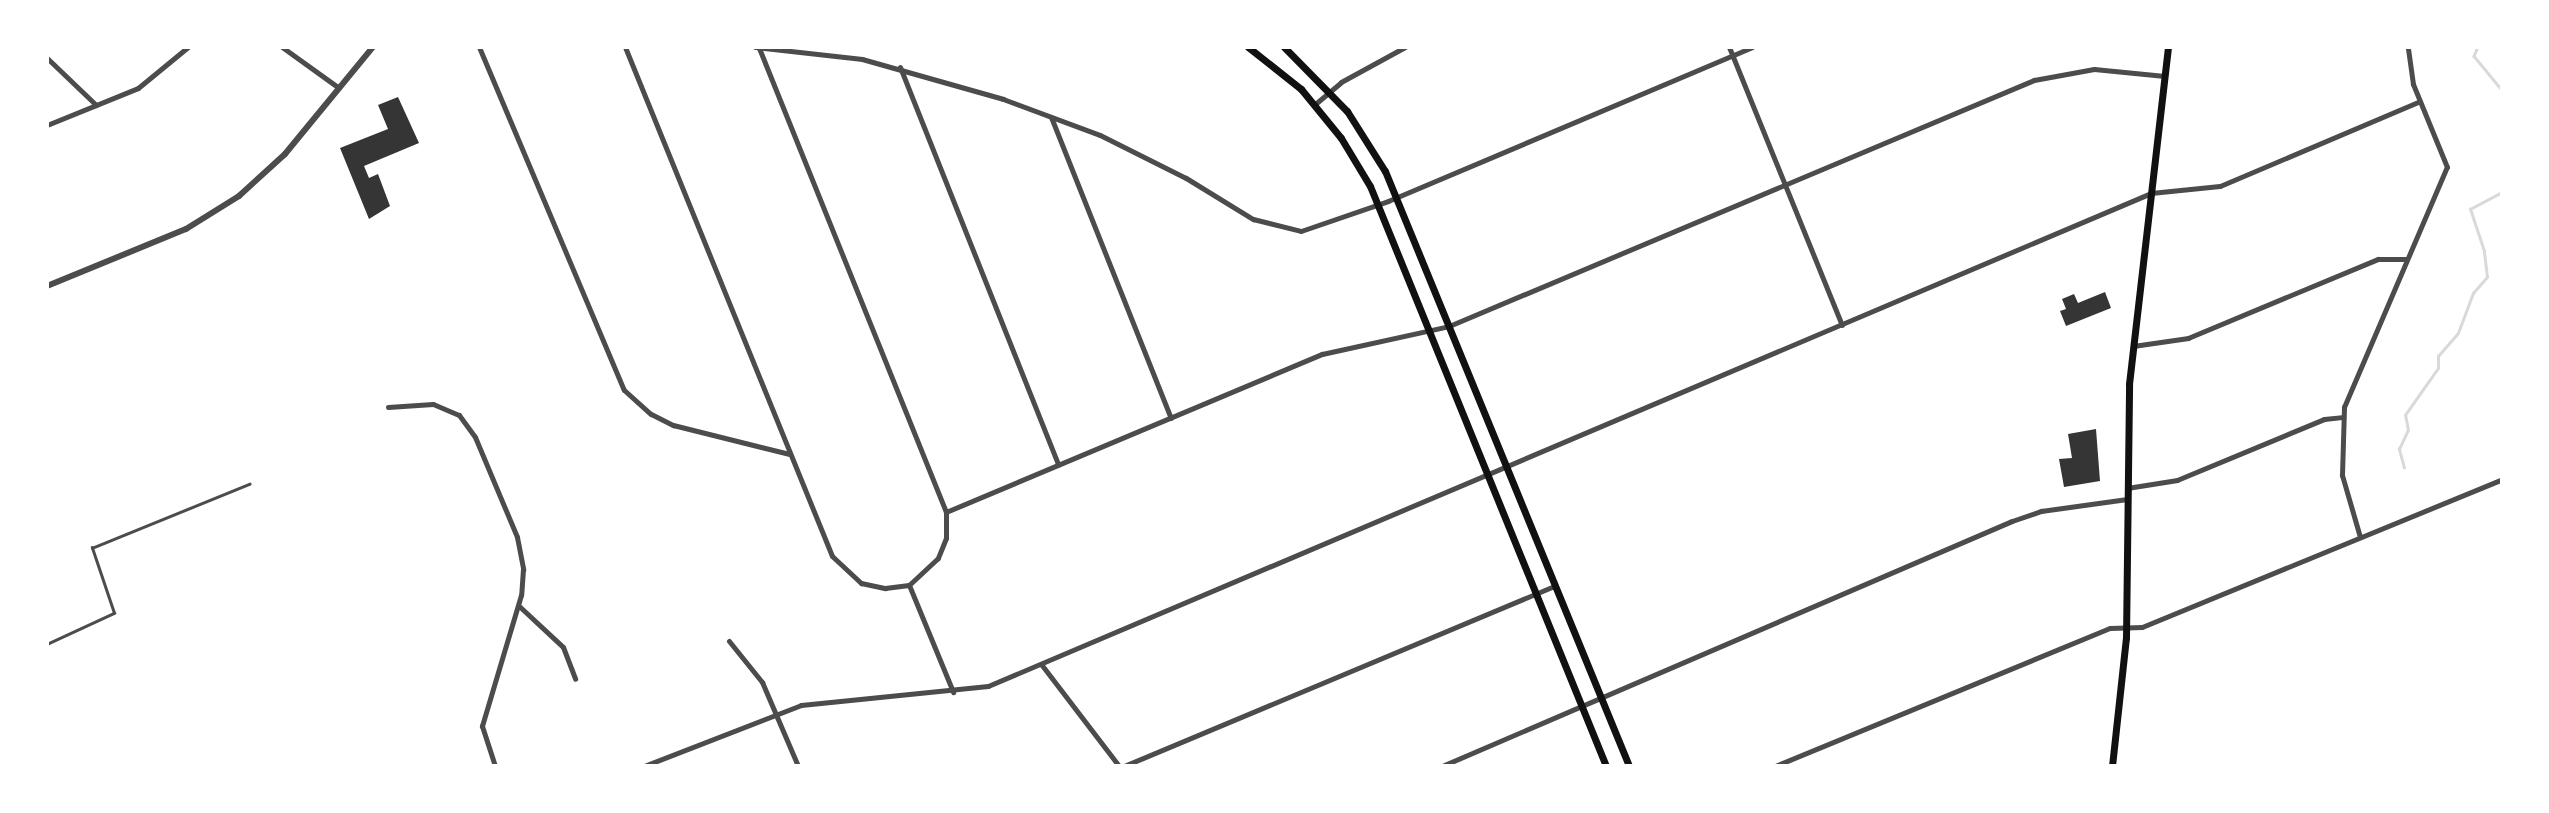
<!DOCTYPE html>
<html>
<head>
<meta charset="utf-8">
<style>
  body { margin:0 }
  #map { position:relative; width:2549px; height:813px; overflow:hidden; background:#fff; font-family:Ubuntu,sans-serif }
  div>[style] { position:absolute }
  .stream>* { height:2.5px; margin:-1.25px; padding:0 1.25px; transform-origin:1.25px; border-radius:1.25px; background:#d9d9d9 }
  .building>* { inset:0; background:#353535 }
  .service>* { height:2.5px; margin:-1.25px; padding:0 1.25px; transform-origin:1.25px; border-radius:1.25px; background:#4c4c4c }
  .minor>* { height:5px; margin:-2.5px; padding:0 2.5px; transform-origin:2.5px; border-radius:2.5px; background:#4c4c4c }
  .tertiary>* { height:6px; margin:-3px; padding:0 3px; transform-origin:3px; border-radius:3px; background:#4c4c4c }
  .secondary>* { height:7px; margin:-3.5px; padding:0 3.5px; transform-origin:3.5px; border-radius:3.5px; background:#111 }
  span { translate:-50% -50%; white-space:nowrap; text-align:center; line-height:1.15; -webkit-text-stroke:6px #fff; paint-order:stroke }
  .frame { position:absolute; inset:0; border:49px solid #fff; pointer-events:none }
</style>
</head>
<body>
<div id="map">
  <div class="stream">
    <i style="left:2478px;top:47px;width:10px;rotate:114deg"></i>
    <i style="left:2474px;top:56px;width:44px;rotate:50.5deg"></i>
    <i style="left:2502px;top:101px;width:13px;rotate:90deg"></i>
    <i style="left:2404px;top:468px;width:20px;rotate:-105deg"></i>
    <i style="left:2399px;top:449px;width:21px;rotate:-65deg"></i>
    <i style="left:2408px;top:430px;width:15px;rotate:-101deg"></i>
    <i style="left:2405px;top:415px;width:57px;rotate:-54.9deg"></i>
    <i style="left:2438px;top:368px;width:12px;rotate:-90deg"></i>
    <i style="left:2438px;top:356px;width:30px;rotate:-49deg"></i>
    <i style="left:2458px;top:333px;width:43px;rotate:-69.4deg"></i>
    <i style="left:2473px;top:293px;width:21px;rotate:-49deg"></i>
    <i style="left:2487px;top:277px;width:26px;rotate:-97deg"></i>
    <i style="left:2484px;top:251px;width:44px;rotate:-108.4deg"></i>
    <i style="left:2470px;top:209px;width:36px;rotate:-28deg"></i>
  </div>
  <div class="building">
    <i style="clip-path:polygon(398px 97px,419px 143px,364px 166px,369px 178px,378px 174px,390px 206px,369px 219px,340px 148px,388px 129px,378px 105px)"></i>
    <i style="clip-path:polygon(2105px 292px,2111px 308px,2066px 326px,2060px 311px,2066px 309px,2062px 299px,2074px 294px,2078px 303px)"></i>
    <i style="clip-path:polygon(2096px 429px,2100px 481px,2064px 487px,2059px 459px,2072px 458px,2068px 434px)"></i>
  </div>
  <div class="service">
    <i style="left:47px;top:644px;width:74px;rotate:-24.8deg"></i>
    <i style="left:114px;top:613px;width:69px;rotate:-108.7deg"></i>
    <i style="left:92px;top:548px;width:170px;rotate:-22.2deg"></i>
  </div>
  <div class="minor">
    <i style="left:282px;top:47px;width:70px;rotate:35.7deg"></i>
    <i style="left:479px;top:47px;width:372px;rotate:67.1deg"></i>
    <i style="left:624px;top:390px;width:36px;rotate:42deg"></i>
    <i style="left:651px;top:414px;width:25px;rotate:27deg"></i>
    <i style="left:673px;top:425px;width:120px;rotate:14deg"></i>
    <i style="left:625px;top:47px;width:549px;rotate:67.87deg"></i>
    <i style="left:832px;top:556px;width:40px;rotate:43deg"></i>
    <i style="left:861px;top:583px;width:25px;rotate:12deg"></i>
    <i style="left:885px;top:588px;width:24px;rotate:-7deg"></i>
    <i style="left:909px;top:585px;width:116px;rotate:67.6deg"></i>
    <i style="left:755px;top:47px;width:108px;rotate:6.4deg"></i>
    <i style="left:862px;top:59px;width:147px;rotate:15.8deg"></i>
    <i style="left:1003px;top:99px;width:103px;rotate:20.4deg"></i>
    <i style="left:1100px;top:135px;width:96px;rotate:26.6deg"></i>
    <i style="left:1186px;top:178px;width:79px;rotate:31.5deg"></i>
    <i style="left:1253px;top:219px;width:49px;rotate:14deg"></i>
    <i style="left:1301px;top:231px;width:92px;rotate:-19deg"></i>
    <i style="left:1388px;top:201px;width:395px;rotate:-22.9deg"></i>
    <i style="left:1729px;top:47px;width:300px;rotate:67.9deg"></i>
    <i style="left:759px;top:48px;width:500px;rotate:68.05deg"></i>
    <i style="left:946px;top:512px;width:26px;rotate:90deg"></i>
    <i style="left:946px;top:538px;width:22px;rotate:112deg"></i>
    <i style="left:938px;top:558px;width:40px;rotate:137deg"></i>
    <i style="left:47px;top:58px;width:68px;rotate:43.8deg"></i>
    <i style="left:900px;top:67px;width:428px;rotate:68.3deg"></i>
    <i style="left:1314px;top:105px;width:35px;rotate:-40deg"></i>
    <i style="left:1341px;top:82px;width:73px;rotate:-28.7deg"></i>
    <i style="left:1051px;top:117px;width:324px;rotate:68.3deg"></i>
    <i style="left:47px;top:125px;width:98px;rotate:-22.1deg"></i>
    <i style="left:138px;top:88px;width:65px;rotate:-39.4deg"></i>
    <i style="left:2133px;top:346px;width:56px;rotate:-8.3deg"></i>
    <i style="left:2188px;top:338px;width:206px;rotate:-22.6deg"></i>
    <i style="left:2378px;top:259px;width:28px"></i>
    <i style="left:388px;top:407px;width:45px;rotate:-3.8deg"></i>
    <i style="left:433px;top:404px;width:28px;rotate:23deg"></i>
    <i style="left:459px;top:415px;width:27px;rotate:54deg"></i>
    <i style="left:475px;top:437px;width:108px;rotate:67.2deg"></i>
    <i style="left:517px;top:537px;width:33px;rotate:79deg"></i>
    <i style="left:523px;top:569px;width:26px;rotate:94deg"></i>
    <i style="left:521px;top:595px;width:137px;rotate:106.6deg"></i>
    <i style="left:482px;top:726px;width:42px;rotate:72deg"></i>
    <i style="left:2127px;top:488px;width:51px;rotate:-9.1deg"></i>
    <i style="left:2177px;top:480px;width:159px;rotate:-22.5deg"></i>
    <i style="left:2324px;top:419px;width:18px;rotate:-6deg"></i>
    <i style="left:946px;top:512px;width:408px;rotate:-22.8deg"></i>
    <i style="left:1322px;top:354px;width:130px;rotate:-12.4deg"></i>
    <i style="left:1449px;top:326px;width:635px;rotate:-22.81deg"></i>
    <i style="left:2034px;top:80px;width:61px;rotate:-10.4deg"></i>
    <i style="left:2094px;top:69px;width:71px;rotate:5.6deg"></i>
    <i style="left:2360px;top:537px;width:65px;rotate:-106.2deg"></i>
    <i style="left:2342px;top:475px;width:68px;rotate:-88.3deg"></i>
    <i style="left:2344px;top:407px;width:261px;rotate:-66.8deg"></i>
    <i style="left:2447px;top:167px;width:90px;rotate:-112.3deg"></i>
    <i style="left:2413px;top:84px;width:37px;rotate:-98deg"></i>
    <i style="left:519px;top:606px;width:60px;rotate:43deg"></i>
    <i style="left:563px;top:647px;width:34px;rotate:69deg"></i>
    <i style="left:729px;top:641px;width:53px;rotate:51.2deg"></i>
    <i style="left:762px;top:682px;width:91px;rotate:66.8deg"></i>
    <i style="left:1041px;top:664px;width:128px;rotate:52.6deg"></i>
    <i style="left:644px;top:766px;width:168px;rotate:-21.2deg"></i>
    <i style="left:801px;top:705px;width:188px;rotate:-5.8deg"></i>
    <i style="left:988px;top:686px;width:1263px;rotate:-22.97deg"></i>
    <i style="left:2151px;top:193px;width:69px;rotate:-5.8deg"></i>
    <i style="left:2220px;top:186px;width:217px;rotate:-23deg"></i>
    <i style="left:1124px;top:766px;width:467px;rotate:-22.7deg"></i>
    <i style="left:1442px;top:766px;width:620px;rotate:-23.26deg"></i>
    <i style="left:2012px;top:521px;width:31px;rotate:-19deg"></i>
    <i style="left:2041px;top:511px;width:87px;rotate:-7.9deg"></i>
    <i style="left:1775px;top:766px;width:362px;rotate:-22.4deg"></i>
    <i style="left:2110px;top:628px;width:32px;rotate:-2deg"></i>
    <i style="left:2142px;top:627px;width:389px;rotate:-22.3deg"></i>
  </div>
  <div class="tertiary">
    <i style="left:47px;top:286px;width:150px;rotate:-22.3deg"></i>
    <i style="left:186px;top:229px;width:62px;rotate:-31.9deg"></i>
    <i style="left:239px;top:196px;width:62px;rotate:-42.4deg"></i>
    <i style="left:285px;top:154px;width:139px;rotate:-50.6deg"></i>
  </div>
  <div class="secondary">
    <i style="left:1248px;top:47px;width:68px;rotate:38.4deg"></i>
    <i style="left:1301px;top:89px;width:63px;rotate:50.8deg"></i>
    <i style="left:1341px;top:138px;width:56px;rotate:58.9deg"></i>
    <i style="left:1370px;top:186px;width:626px;rotate:67.86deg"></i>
    <i style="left:1284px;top:47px;width:90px;rotate:45.5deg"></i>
    <i style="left:1347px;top:111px;width:71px;rotate:57.7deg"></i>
    <i style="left:1385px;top:171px;width:643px;rotate:67.7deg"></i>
    <i style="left:2112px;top:766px;width:129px;rotate:-83.8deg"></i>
    <i style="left:2126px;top:638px;width:254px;rotate:-89.3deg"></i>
    <i style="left:2129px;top:384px;width:339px;rotate:-83.4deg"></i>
  </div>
  <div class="frame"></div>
</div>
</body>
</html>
